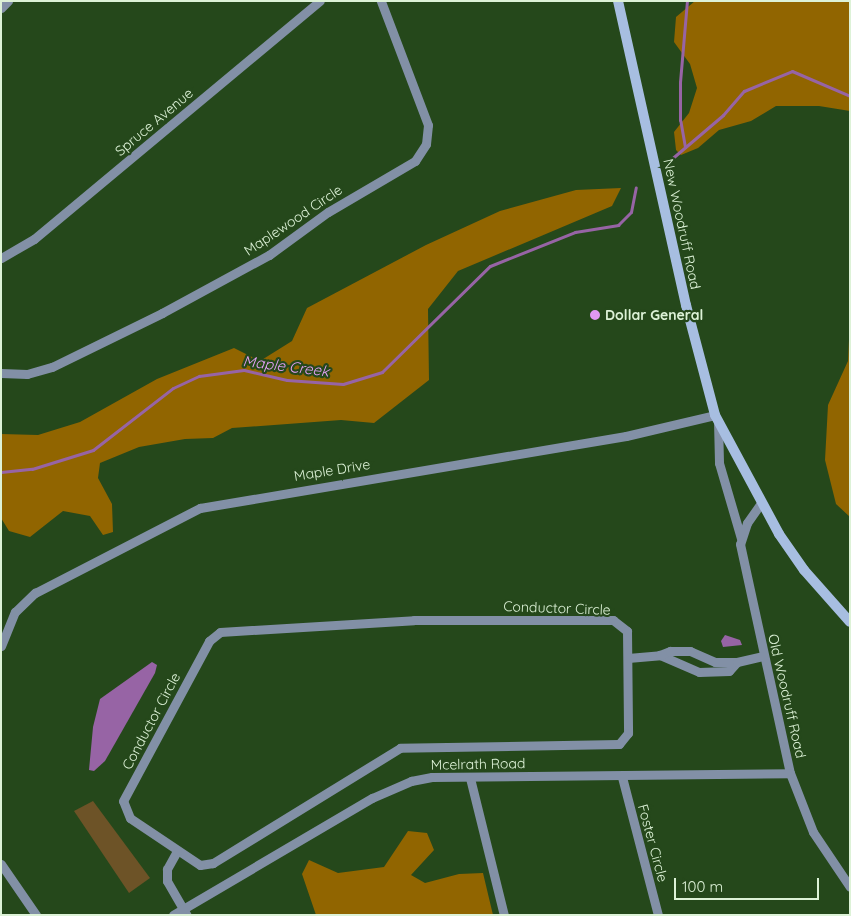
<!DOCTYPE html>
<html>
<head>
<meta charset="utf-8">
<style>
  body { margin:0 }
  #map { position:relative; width:851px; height:916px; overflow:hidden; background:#25481b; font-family:Quicksand,sans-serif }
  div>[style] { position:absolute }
  .green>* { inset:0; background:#6d5327 }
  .forest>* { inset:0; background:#916500 }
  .water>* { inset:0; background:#9764a5 }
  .stream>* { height:3px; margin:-1.5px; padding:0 1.5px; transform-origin:1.5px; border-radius:1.5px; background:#9764a5 }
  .street>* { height:9px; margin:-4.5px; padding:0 4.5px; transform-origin:4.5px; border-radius:4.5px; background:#8290a6 }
  .secondary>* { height:10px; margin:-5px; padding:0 5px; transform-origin:5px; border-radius:5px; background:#a7bee1 }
  .dots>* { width:14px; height:14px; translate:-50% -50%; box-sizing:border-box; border:2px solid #25481b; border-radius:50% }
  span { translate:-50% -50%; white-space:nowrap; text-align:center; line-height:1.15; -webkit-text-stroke:4.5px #25481b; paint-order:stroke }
  .street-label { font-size:14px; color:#ddf2d7 }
  .poi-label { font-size:14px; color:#ddf2d7; font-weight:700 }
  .left { translate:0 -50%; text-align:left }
  .water-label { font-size:15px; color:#e8a2fb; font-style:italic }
  .frame { position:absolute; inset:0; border:2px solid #ddf2d7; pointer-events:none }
  .scale { position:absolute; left:674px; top:878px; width:145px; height:22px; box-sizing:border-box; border:2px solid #ddf2d7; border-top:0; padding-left:6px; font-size:15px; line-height:18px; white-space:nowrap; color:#ddf2d7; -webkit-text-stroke:4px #25481b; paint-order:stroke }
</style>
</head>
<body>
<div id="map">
  <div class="green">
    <i style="clip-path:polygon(93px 801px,150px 878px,129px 893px,74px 811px)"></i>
  </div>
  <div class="forest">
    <i style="clip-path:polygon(695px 1px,850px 1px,850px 111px,819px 106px,776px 106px,751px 121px,719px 130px,698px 148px,681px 155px,676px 150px,674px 132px,689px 113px,697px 88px,690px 64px,674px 42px,676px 17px)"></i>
    <i style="clip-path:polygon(621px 188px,612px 206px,458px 271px,428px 309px,429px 380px,374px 423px,341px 420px,232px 428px,213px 438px,185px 439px,139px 447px,100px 463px,98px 478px,112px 504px,113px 532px,103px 535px,90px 516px,63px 511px,30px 537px,9px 531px,1px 518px,1px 434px,38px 435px,80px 422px,157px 379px,234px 348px,260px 361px,292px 341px,307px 308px,426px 245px,500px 211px,576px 190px)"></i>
    <i style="clip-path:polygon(850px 318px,850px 517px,836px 504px,825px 460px,828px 405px,848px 361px)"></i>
    <i style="clip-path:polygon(408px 831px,427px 833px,434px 850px,411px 875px,425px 883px,459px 874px,483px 873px,493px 915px,316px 915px,302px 874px,309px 860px,338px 873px,384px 867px)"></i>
  </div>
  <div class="water">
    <i style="clip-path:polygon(725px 635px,740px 640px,742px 645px,723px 647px,721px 641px)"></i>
    <i style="clip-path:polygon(152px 662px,157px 665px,155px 673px,105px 761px,94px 771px,89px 770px,93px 727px,100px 699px)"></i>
  </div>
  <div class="stream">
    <i style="left:685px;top:147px;width:27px;rotate:-100deg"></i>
    <i style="left:680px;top:120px;width:38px;rotate:-90deg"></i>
    <i style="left:680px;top:82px;width:81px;rotate:-85.1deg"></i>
    <i style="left:669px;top:161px;width:71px;rotate:-40.4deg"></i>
    <i style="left:723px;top:115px;width:32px;rotate:-49deg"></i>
    <i style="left:744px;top:91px;width:52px;rotate:-22.6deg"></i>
    <i style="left:792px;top:71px;width:63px;rotate:23.3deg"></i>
    <i style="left:1px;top:472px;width:31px;rotate:-6deg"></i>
    <i style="left:32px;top:469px;width:64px;rotate:-17.3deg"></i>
    <i style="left:93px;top:450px;width:101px;rotate:-37.8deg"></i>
    <i style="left:173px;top:388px;width:29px;rotate:-25deg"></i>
    <i style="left:199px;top:376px;width:45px;rotate:-7.6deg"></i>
    <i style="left:244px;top:370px;width:44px;rotate:13.1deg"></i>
    <i style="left:287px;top:380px;width:56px;rotate:4.1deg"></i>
    <i style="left:343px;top:384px;width:41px;rotate:-17.1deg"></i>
    <i style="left:382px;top:372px;width:151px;rotate:-44.5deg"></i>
    <i style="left:490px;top:266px;width:92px;rotate:-21.8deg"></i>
    <i style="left:575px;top:232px;width:44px;rotate:-9.2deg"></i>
    <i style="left:618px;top:225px;width:18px;rotate:-45deg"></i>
    <i style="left:631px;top:212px;width:25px;rotate:-79deg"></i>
  </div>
  <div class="street">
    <i style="left:1px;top:8px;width:10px;rotate:-45deg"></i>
    <i style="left:1px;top:258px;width:38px;rotate:-30deg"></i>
    <i style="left:34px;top:239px;width:372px;rotate:-39.8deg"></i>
    <i style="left:1px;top:373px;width:26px;rotate:2deg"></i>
    <i style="left:27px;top:374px;width:26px;rotate:-16deg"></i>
    <i style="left:52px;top:367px;width:123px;rotate:-26.1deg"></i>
    <i style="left:162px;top:313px;width:122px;rotate:-28.5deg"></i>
    <i style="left:269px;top:255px;width:73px;rotate:-36.1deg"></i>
    <i style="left:328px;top:212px;width:101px;rotate:-30.4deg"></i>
    <i style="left:415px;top:161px;width:20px;rotate:-57deg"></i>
    <i style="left:426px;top:144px;width:19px;rotate:-84deg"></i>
    <i style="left:428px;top:125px;width:133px;rotate:-110.8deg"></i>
    <i style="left:718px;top:421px;width:42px;rotate:88.6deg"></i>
    <i style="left:719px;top:463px;width:78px;rotate:73.7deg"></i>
    <i style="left:761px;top:503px;width:24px;rotate:125deg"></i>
    <i style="left:747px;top:523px;width:22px;rotate:108deg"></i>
    <i style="left:740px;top:544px;width:234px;rotate:77.7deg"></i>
    <i style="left:790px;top:773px;width:63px;rotate:68.7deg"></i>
    <i style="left:813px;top:832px;width:66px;rotate:56.1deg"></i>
    <i style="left:414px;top:620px;width:199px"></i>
    <i style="left:613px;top:620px;width:18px;rotate:38deg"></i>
    <i style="left:627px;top:631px;width:102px;rotate:89.4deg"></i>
    <i style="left:628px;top:733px;width:14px;rotate:129deg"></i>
    <i style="left:619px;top:744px;width:219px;rotate:179deg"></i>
    <i style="left:400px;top:748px;width:220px;rotate:148.4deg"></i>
    <i style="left:213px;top:863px;width:13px;rotate:171deg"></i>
    <i style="left:200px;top:865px;width:84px;rotate:-146.1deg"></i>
    <i style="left:130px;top:818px;width:18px;rotate:-112deg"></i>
    <i style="left:123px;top:801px;width:182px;rotate:-61.7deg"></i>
    <i style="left:209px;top:641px;width:14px;rotate:-39deg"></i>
    <i style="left:220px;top:632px;width:194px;rotate:-3.5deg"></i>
    <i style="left:1px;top:646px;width:37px;rotate:-68deg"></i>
    <i style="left:15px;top:612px;width:28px;rotate:-44deg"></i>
    <i style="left:35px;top:593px;width:186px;rotate:-27.3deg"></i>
    <i style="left:200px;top:508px;width:432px;rotate:-9.6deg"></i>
    <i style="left:626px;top:436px;width:91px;rotate:-13.3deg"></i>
    <i style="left:628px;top:658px;width:32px;rotate:-5deg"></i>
    <i style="left:737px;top:662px;width:12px;rotate:132deg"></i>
    <i style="left:729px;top:671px;width:30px;rotate:178deg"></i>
    <i style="left:699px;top:672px;width:43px;rotate:-156.4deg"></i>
    <i style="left:660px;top:655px;width:11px;rotate:-22deg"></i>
    <i style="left:670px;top:651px;width:20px"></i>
    <i style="left:690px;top:651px;width:27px;rotate:24deg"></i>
    <i style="left:715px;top:662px;width:22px"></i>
    <i style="left:737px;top:662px;width:27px;rotate:-13deg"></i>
    <i style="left:622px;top:777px;width:143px;rotate:75.4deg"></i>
    <i style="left:470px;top:778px;width:141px;rotate:76.1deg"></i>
    <i style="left:177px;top:851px;width:21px;rotate:119deg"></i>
    <i style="left:167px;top:869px;width:12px;rotate:90deg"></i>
    <i style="left:167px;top:881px;width:39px;rotate:60deg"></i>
    <i style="left:1px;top:864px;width:62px;rotate:55.5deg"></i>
    <i style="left:173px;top:915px;width:231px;rotate:-30.5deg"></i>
    <i style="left:372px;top:798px;width:43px;rotate:-23.6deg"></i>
    <i style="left:411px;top:781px;width:21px;rotate:-11deg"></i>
    <i style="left:432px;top:777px;width:358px;rotate:-0.6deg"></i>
  </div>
  <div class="secondary">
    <i style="left:618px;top:1px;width:312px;rotate:77.4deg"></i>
    <i style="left:686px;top:305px;width:114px;rotate:75.2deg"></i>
    <i style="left:715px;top:415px;width:135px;rotate:61.7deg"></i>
    <i style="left:779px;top:534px;width:44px;rotate:55.2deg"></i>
    <i style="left:804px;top:570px;width:69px;rotate:48.5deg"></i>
  </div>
  <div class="dots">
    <i style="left:595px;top:315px;background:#df98f2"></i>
  </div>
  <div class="street-label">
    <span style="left:154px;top:122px;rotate:-40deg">Spruce Avenue</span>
    <span style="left:293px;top:220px;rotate:-34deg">Maplewood Circle</span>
    <span style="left:682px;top:224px;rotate:78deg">New Woodruff Road</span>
    <span style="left:332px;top:470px;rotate:-9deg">Maple Drive</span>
    <span style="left:557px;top:608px;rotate:2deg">Conductor Circle</span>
    <span style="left:787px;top:696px;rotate:77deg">Old Woodruff Road</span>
    <span style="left:151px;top:721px;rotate:-62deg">Conductor Circle</span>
    <span style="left:478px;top:764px;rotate:-1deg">Mcelrath Road</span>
    <span style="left:653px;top:843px;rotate:75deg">Foster Circle</span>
  </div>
  <div class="poi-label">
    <span class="left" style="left:605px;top:315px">Dollar General</span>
  </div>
  <div class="water-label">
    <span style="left:286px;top:366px;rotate:7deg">Maple Creek</span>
  </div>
  <div class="frame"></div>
  <div class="scale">100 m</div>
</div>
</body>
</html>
